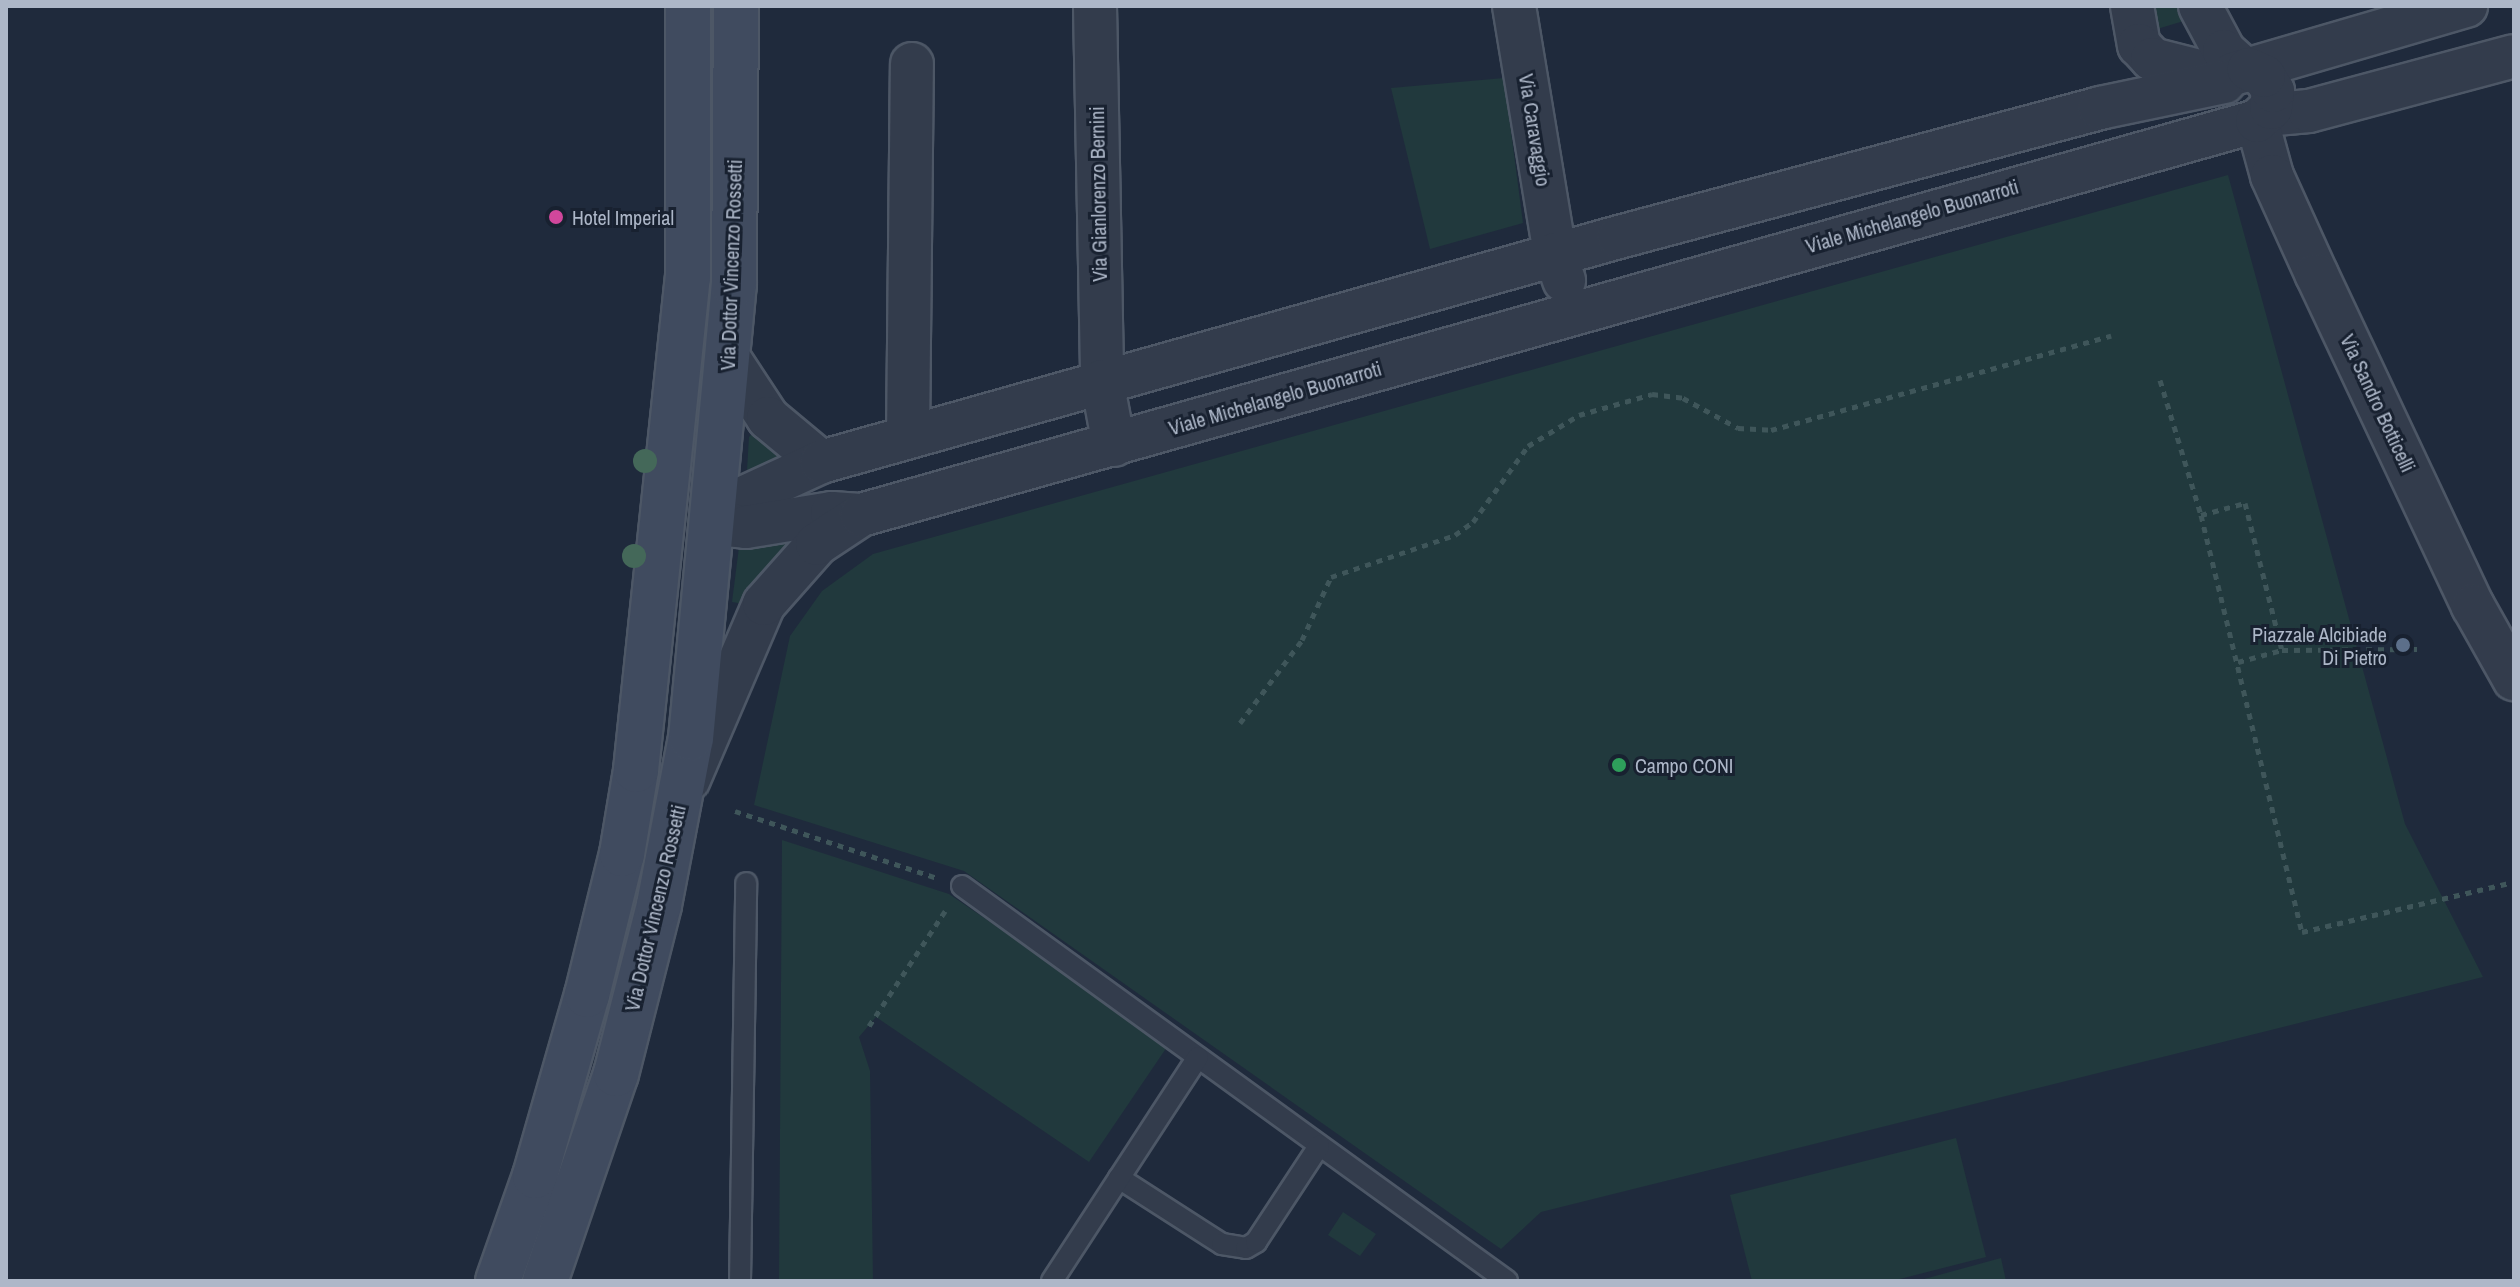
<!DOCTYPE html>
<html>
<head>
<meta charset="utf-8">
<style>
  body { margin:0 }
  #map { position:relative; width:2520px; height:1287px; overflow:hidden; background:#1f2a3c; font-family:"Archivo Narrow",sans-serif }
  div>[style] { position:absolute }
  .green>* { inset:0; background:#21393d }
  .path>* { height:5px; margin-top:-2.5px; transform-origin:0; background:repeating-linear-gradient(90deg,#3f565a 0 6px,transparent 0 12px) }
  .roads { filter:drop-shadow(2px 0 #4d5766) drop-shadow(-2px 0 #4d5766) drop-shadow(0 2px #4d5766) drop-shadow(0 -2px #4d5766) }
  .lane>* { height:20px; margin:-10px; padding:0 10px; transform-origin:10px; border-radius:10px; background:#333c4c }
  .street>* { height:42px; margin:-21px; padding:0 21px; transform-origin:21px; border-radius:21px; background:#333c4c }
  .secondary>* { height:44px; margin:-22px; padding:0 22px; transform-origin:22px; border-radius:22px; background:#404b5f }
  .trees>* { width:24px; height:24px; margin:-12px; border-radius:50%; background:#446859 }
  .dots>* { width:22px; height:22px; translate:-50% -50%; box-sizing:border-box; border:4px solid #182130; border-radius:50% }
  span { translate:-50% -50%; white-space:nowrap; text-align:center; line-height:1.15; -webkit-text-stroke:6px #182130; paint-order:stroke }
  .street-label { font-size:20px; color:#adb7c8 }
  .poi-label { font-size:20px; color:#adb7c8 }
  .left { translate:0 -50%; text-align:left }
  .right { translate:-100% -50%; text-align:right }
  .frame { position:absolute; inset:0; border:8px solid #adb7c8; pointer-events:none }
</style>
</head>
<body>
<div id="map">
  <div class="green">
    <i style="clip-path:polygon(2151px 6px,2179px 6px,2187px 20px,2157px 29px)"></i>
    <i style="clip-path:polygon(1504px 78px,1523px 223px,1430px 249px,1391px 88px)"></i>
    <i style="clip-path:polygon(2228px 175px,2405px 824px,2483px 977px,1541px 1212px,1501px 1249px,964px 871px,754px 805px,790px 636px,822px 591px,873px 554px)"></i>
    <i style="clip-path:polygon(755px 431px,796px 456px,747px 470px,749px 437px)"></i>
    <i style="clip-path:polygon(798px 532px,750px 605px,732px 602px,739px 547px)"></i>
    <i style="clip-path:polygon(782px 840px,949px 894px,1169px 1044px,1089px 1162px,876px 1017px,859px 1037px,870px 1071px,873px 1281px,779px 1281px)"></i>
    <i style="clip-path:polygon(1956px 1138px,1986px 1257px,1892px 1281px,1752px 1281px,1730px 1195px)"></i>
    <i style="clip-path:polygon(1343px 1212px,1376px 1234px,1360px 1256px,1328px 1235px)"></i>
    <i style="clip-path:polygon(2001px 1258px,2006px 1281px,1917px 1281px)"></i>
  </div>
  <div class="path">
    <i style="left:2160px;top:380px;width:141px;rotate:73.1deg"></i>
    <i style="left:2201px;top:515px;width:429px;rotate:76.4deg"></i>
    <i style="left:2302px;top:932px;width:214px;rotate:-13.3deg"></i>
    <i style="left:2201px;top:515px;width:46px;rotate:-15.3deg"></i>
    <i style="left:2245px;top:503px;width:152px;rotate:75.9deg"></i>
    <i style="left:2238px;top:662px;width:46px;rotate:-15.3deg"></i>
    <i style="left:2282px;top:650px;width:135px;rotate:-0.4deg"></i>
    <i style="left:1240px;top:723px;width:104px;rotate:-53.2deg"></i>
    <i style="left:1302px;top:640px;width:69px;rotate:-65.3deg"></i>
    <i style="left:1331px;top:577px;width:131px;rotate:-18.7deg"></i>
    <i style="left:1455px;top:535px;width:22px;rotate:-36deg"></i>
    <i style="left:1473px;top:522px;width:94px;rotate:-54.1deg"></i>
    <i style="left:1528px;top:446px;width:60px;rotate:-31.3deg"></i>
    <i style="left:1579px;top:415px;width:76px;rotate:-16deg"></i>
    <i style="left:1652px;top:394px;width:31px;rotate:7deg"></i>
    <i style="left:1683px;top:398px;width:63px;rotate:28.6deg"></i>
    <i style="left:1738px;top:428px;width:33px;rotate:3deg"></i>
    <i style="left:1771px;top:430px;width:353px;rotate:-15.5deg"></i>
    <i style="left:735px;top:811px;width:211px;rotate:18.3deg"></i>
    <i style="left:869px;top:1026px;width:138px;rotate:-56.5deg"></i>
  </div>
  <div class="roads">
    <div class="lane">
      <i style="left:962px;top:886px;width:673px;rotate:35.93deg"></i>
      <i style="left:1119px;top:1178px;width:122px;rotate:32.7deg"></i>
      <i style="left:1222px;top:1244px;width:24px;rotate:9deg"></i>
      <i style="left:1246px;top:1248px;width:12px;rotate:-31deg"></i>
      <i style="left:1256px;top:1242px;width:115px;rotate:-56.7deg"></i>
      <i style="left:740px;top:1281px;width:398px;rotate:-89.1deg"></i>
      <i style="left:1052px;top:1281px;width:267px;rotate:-56.9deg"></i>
    </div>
    <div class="street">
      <i style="left:1095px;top:6px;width:375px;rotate:88.9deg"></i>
      <i style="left:1102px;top:381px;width:65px;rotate:79.4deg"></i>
      <i style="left:1514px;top:6px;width:251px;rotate:80.6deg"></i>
      <i style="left:1555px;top:254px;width:28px;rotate:71deg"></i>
      <i style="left:2132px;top:6px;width:40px;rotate:80deg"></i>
      <i style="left:2139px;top:45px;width:19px;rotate:47deg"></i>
      <i style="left:2152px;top:59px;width:76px;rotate:14.4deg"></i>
      <i style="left:2200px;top:6px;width:51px;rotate:61.9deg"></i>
      <i style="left:2224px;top:51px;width:27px;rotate:42deg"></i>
      <i style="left:2233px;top:74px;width:243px;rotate:-16.3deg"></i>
      <i style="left:2265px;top:115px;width:44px;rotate:-5.2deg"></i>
      <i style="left:2309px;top:111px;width:212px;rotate:-15deg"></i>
      <i style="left:2257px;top:121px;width:57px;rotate:74.7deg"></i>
      <i style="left:2272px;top:176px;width:109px;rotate:65.6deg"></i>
      <i style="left:2317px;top:275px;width:366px;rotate:64.8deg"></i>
      <i style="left:2473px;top:606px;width:84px;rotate:60.7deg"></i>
      <i style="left:728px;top:357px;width:73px;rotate:56.7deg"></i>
      <i style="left:768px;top:418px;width:69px;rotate:39.7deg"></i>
      <i style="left:908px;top:437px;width:373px;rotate:-89.4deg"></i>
      <i style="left:714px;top:524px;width:30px;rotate:-48deg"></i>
      <i style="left:734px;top:502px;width:96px;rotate:-24.7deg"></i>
      <i style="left:821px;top:462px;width:829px;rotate:-15.75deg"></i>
      <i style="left:1619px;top:237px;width:498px;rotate:-15deg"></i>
      <i style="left:2100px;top:108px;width:127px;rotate:-11.8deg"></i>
      <i style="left:714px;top:524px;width:32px;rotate:5deg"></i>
      <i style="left:746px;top:527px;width:87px;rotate:-9.2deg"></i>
      <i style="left:832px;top:513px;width:28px;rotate:4deg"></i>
      <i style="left:689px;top:779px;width:190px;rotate:-66.8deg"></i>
      <i style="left:764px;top:604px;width:80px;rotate:-48.5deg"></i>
      <i style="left:817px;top:544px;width:53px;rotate:-33.4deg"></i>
      <i style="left:861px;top:515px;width:1451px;rotate:-15.76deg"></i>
      <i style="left:2257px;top:121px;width:19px;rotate:-43deg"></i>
      <i style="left:2271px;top:108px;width:17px;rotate:-83deg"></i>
      <i style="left:2273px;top:91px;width:17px;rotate:-121deg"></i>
      <i style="left:2264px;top:76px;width:17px;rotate:-156deg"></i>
    </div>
    <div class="secondary">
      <i style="left:498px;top:1281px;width:111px;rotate:-70.6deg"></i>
      <i style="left:535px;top:1176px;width:188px;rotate:-74deg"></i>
      <i style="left:587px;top:995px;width:145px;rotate:-76.1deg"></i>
      <i style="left:622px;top:854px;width:85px;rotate:-80.5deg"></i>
      <i style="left:636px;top:770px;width:495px;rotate:-84deg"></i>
      <i style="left:688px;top:278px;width:272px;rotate:-90deg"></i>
      <i style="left:545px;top:1281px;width:219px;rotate:-71.1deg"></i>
      <i style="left:616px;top:1074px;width:174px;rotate:-75.7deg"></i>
      <i style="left:659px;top:905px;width:170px;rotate:-79.2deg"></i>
      <i style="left:691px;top:738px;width:455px;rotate:-84.6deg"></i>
      <i style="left:734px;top:285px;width:279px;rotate:-89.6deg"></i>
    </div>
  </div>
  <div class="trees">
    <i style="left:645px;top:461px"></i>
    <i style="left:634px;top:556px"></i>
  </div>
  <div class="dots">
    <i style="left:556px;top:217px;background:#d1479c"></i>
    <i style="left:2403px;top:645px;background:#5c6f8a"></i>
    <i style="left:1619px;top:765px;background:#2e9e5b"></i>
  </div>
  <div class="street-label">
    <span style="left:1535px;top:130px;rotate:81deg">Via Caravaggio</span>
    <span style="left:1098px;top:194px;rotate:-91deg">Via Gianlorenzo Bernini</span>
    <span style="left:1912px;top:216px;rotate:-16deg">Viale Michelangelo Buonarroti</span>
    <span style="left:731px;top:265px;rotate:-88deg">Via Dottor Vincenzo Rossetti</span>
    <span style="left:1275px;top:398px;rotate:-16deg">Viale Michelangelo Buonarroti</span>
    <span style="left:2378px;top:403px;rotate:65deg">Via Sandro Botticelli</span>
    <span style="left:655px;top:908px;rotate:-77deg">Via Dottor Vincenzo Rossetti</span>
  </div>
  <div class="poi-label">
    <span class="left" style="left:572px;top:217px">Hotel Imperial</span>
    <span class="right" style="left:2387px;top:646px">Piazzale Alcibiade<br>Di Pietro</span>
    <span class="left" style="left:1635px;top:765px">Campo CONI</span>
  </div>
  <div class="frame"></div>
</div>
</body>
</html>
